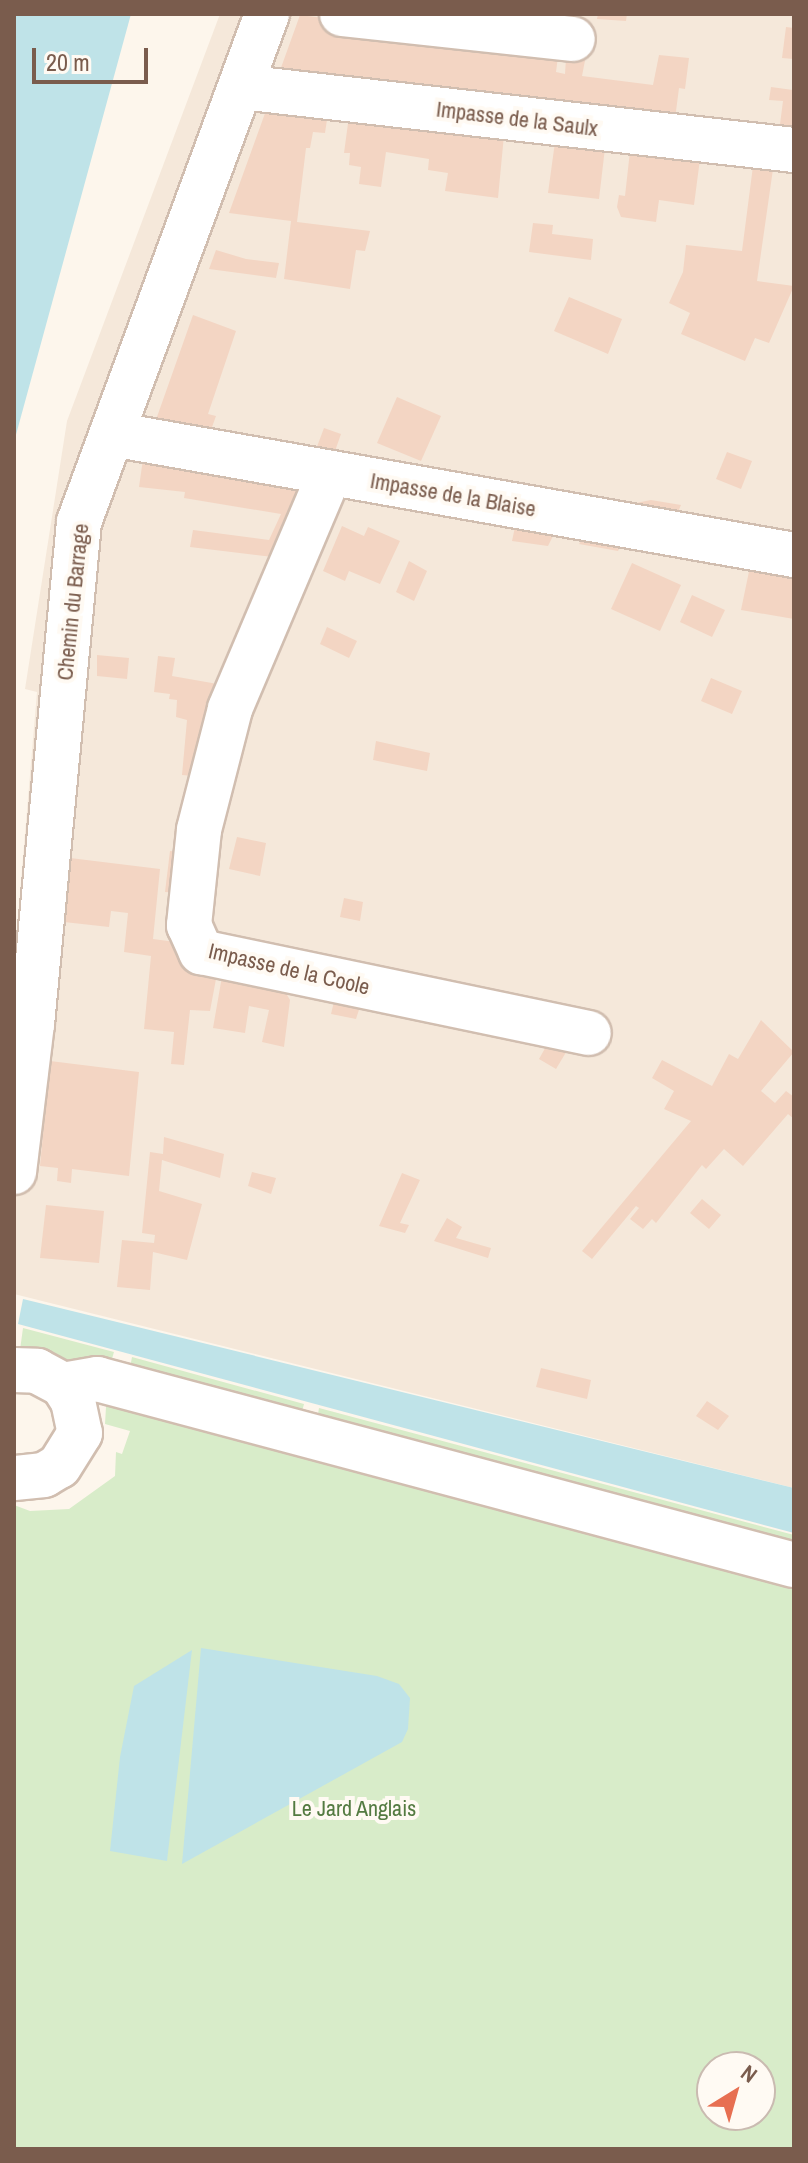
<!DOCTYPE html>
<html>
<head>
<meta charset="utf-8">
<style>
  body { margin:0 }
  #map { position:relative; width:808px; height:2163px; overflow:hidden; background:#fdf6ec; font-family:"Archivo Narrow",sans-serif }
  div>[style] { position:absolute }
  .residential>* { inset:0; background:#f5e8da }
  .green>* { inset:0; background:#d8ecc9 }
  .water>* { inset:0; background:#bfe3e8 }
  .building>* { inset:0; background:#f3d5c3 }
  .roads { filter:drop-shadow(2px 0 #d1beb0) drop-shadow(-2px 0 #d1beb0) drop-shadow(0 2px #d1beb0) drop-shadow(0 -2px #d1beb0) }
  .minor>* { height:44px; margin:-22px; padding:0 22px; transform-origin:22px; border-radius:22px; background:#fff }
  span { translate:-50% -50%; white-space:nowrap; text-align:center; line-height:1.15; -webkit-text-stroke:8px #fffaf3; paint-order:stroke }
  .street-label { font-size:22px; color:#7a5c4d }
  .park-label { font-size:22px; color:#537a41 }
  .frame { position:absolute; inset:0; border:16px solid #7a5c4d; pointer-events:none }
  .north { position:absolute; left:696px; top:2051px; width:80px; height:80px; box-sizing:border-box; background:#fffaf3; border:2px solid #cabbb1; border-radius:50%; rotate:37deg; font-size:22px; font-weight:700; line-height:32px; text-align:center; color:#7a5c4d }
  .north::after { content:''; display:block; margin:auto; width:28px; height:36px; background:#e76f51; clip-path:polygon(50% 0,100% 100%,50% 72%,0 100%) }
  .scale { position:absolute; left:32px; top:48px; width:116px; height:36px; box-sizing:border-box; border:4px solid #7a5c4d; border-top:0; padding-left:10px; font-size:24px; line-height:28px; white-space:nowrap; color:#7a5c4d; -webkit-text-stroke:6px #fffaf3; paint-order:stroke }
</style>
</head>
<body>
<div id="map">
  <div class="residential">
    <i style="clip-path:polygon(220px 14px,794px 14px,794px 1488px,14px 1294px,14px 964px,37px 692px,25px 689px,67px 421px)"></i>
  </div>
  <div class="green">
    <i style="clip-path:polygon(23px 1328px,114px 1352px,108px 1372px,20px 1350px)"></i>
    <i style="clip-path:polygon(132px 1357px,304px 1404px,299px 1423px,128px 1379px)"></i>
    <i style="clip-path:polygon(evenodd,112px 1396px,794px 1576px,794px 2149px,14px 2149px,14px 1505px,30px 1511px,69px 1509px,115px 1476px,116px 1452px,122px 1454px,130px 1431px,105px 1424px,106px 1407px,112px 1396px,712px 2067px,760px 2067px,760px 2115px,712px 2115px,712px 2067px)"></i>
    <i style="clip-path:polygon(319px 1408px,794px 1535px,794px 1553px,316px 1427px)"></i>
  </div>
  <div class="water">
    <i style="clip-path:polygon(14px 14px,131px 14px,14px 442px)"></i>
    <i style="clip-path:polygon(23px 1299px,794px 1488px,794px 1533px,18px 1324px)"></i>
    <i style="clip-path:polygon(201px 1648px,377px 1676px,399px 1684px,410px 1698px,408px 1729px,402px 1742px,182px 1864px)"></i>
    <i style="clip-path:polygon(192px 1650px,167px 1861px,110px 1851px,120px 1757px,134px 1686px)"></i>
  </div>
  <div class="building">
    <i style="clip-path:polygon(598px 14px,627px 14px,626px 21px,597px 19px)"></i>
    <i style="clip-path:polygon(300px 15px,506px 41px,560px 41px,556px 72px,565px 74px,567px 43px,588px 45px,582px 76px,653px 85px,659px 55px,689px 58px,685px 89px,679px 88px,675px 119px,368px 78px,368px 87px,278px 76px)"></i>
    <i style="clip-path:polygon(786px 27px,794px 28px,794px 59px,782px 58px)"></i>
    <i style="clip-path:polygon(771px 87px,793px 90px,794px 134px,779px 132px,783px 101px,769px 100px)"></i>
    <i style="clip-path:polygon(268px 105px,328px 113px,325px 133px,313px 132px,310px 148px,306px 148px,297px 222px,370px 231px,365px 251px,356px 250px,350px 289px,284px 279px,291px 221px,229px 213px)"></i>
    <i style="clip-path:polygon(349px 116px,504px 135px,498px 198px,445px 191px,448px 173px,428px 170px,429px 159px,386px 152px,381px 187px,359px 184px,361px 167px,349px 165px,350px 153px,344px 153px)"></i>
    <i style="clip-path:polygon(555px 142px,605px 148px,599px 199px,548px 193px)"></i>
    <i style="clip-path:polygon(630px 151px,700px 159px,694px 205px,659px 200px,656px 222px,621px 217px,617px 207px,619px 195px,625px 196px)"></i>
    <i style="clip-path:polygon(753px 166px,773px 169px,757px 281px,794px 286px,769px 343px,755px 338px,745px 361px,681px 334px,690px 313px,669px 303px,683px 272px,686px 245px,742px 251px)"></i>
    <i style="clip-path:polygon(533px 223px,553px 225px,552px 234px,593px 239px,591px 260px,529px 252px)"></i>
    <i style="clip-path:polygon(216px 250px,246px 259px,279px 263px,276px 278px,209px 269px)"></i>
    <i style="clip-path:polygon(569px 297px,622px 319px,608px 354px,554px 331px)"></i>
    <i style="clip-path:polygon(193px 315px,236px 331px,208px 414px,216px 416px,207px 441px,152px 431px)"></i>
    <i style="clip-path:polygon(397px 397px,441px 416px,421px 461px,377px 443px)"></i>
    <i style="clip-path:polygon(324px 428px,341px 434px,335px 451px,360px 454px,358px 468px,312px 460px)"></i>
    <i style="clip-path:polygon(144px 452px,313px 478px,281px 558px,190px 547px,193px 530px,269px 540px,281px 514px,184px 498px,185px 492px,139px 487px)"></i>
    <i style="clip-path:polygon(727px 452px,752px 461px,741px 489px,716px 479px)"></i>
    <i style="clip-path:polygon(651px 500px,681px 505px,672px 526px,640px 519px,636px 503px)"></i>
    <i style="clip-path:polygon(342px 526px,364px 536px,368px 527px,400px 541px,380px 584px,349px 571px,345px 581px,323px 571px)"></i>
    <i style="clip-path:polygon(515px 527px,554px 534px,548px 546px,512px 541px)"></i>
    <i style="clip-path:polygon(593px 527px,626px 534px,618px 551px,579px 544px)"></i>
    <i style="clip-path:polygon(752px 557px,794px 564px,794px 619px,741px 610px)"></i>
    <i style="clip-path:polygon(409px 561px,427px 571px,414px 601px,396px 592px)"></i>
    <i style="clip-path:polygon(632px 563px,681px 585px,660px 631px,611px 609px)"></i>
    <i style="clip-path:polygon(692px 595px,725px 610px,712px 637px,680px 622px)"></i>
    <i style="clip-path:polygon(327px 627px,357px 641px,349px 658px,320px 644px)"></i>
    <i style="clip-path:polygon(97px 655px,129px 658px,127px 679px,97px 676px)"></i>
    <i style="clip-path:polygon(158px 656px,175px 658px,172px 676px,229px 686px,204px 777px,182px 775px,187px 720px,176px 717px,177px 700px,169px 699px,170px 694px,154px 692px)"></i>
    <i style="clip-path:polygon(711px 678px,742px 691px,732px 714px,701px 701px)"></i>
    <i style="clip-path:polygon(376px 741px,430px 753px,427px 771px,373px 760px)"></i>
    <i style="clip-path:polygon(237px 837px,266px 843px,260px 876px,229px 869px)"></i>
    <i style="clip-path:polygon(170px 851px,189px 853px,183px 893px,165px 892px)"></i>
    <i style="clip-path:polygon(70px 858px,160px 869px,153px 939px,183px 943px,219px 963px,210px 1011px,190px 1010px,184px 1065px,171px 1064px,174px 1032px,144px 1029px,151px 956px,124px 952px,128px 913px,111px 911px,109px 927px,64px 922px)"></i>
    <i style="clip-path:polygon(344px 898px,363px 902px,360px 921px,340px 917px)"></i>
    <i style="clip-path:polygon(224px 965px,276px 976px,290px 1000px,284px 1047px,262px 1042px,269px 1010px,249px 1006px,245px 1033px,213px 1028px)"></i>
    <i style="clip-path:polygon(337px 989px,364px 994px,356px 1019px,331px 1014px)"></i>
    <i style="clip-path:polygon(761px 1020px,794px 1052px,761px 1091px,775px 1103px,786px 1091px,794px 1097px,794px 1119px,788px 1114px,743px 1166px,724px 1149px,706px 1169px,702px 1165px,656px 1223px,652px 1219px,643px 1229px,630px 1219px,639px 1208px,636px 1206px,592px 1259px,582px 1251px,691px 1121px,664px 1109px,674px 1091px,652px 1078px,662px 1060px,712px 1086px,729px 1054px,738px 1059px)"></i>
    <i style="clip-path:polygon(553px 1034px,574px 1039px,556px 1069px,539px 1059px)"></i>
    <i style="clip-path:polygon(50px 1061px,139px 1072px,129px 1176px,72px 1169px,71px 1183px,57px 1181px,58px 1168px,40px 1166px)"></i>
    <i style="clip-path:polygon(164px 1137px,224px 1154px,220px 1178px,162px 1160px,159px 1191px,202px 1204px,187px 1260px,153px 1252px,150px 1290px,117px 1287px,122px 1240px,154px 1243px,155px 1235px,142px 1233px,150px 1152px,163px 1154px)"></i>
    <i style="clip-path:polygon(252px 1172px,276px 1178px,271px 1194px,248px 1186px)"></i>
    <i style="clip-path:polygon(402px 1173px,420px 1180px,400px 1223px,409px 1225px,405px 1233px,379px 1226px)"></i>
    <i style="clip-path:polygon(702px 1199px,721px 1215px,709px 1229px,690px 1213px)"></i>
    <i style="clip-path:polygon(46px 1205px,104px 1211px,99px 1263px,40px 1258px)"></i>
    <i style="clip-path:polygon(447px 1218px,462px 1227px,456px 1238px,491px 1248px,488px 1258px,434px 1241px)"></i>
    <i style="clip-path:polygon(541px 1368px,591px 1380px,587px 1399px,536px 1387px)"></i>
    <i style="clip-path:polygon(707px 1401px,729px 1416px,718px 1430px,696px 1416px)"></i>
  </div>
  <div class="roads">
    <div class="minor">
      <i style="left:342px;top:14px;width:232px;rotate:6.2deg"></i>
      <i style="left:241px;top:87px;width:557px;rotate:6.5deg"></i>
      <i style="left:112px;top:434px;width:693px;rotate:10.06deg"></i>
      <i style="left:330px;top:473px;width:256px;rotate:113deg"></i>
      <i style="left:230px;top:709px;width:125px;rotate:104.4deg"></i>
      <i style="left:199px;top:830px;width:96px;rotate:96deg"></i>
      <i style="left:189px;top:925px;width:30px;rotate:66deg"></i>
      <i style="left:201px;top:952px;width:396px;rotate:11.8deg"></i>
      <i style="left:14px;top:1172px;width:149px;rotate:-83.1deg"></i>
      <i style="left:32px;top:1024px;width:504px;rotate:-84.65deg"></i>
      <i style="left:79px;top:522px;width:542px;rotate:-69.69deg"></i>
      <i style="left:14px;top:1370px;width:23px;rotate:2deg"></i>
      <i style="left:37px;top:1371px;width:30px;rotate:28deg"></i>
      <i style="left:63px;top:1385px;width:19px;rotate:58deg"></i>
      <i style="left:73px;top:1401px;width:33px;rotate:78deg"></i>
      <i style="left:80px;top:1433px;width:39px;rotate:122deg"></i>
      <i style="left:59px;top:1466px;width:17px;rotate:149deg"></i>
      <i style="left:44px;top:1475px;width:30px;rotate:174deg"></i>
      <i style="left:63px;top:1385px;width:35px;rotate:-10deg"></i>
      <i style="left:97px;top:1379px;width:721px;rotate:14.94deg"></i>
    </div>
  </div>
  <div class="street-label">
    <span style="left:517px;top:119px;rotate:7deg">Impasse de la Saulx</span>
    <span style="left:453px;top:495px;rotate:10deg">Impasse de la Blaise</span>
    <span style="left:73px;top:602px;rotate:-84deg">Chemin du Barrage</span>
    <span style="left:289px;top:969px;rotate:13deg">Impasse de la Coole</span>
  </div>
  <div class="park-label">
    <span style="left:354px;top:1809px">Le Jard Anglais</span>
  </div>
  <div class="frame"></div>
  <div class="north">N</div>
  <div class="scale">20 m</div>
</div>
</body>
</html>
